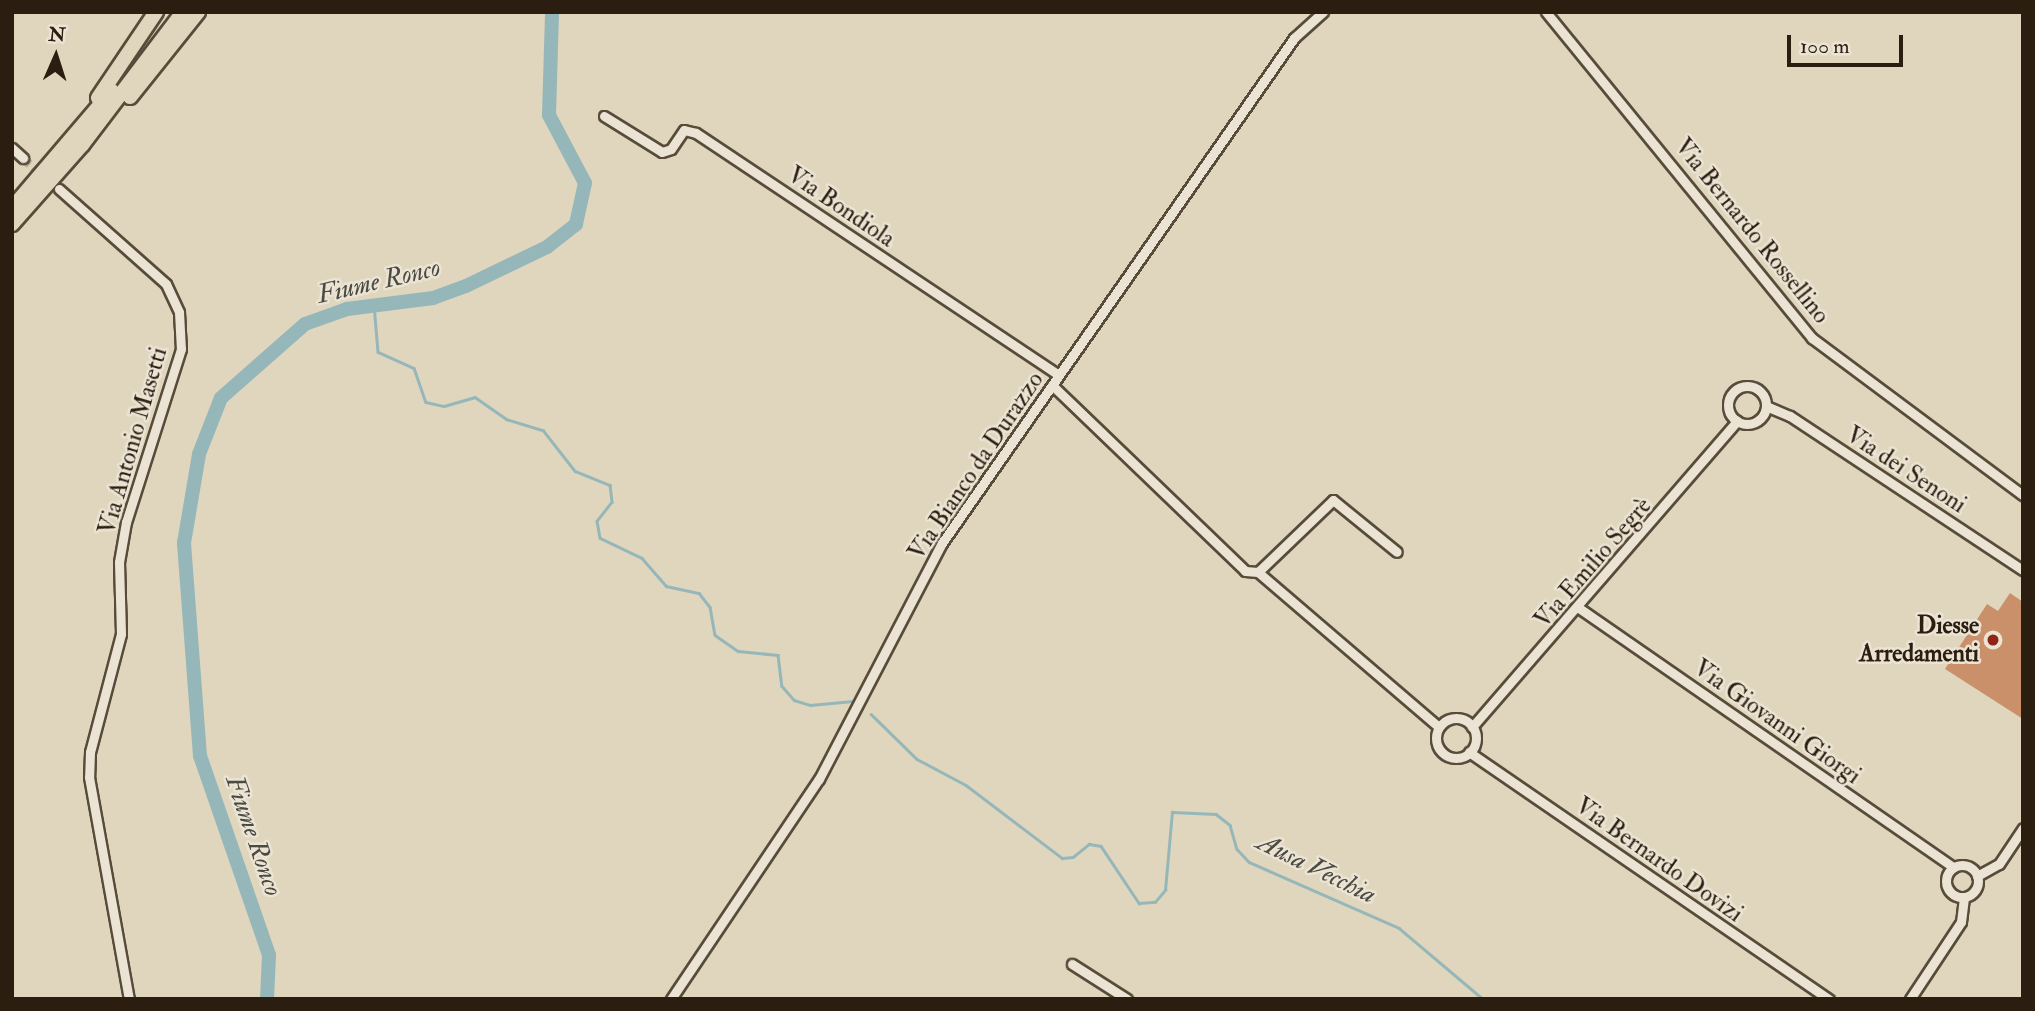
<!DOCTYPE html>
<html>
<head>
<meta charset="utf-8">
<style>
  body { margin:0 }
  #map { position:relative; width:2035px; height:1011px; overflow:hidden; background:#e0d6bd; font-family:"IM FELL Double Pica",serif }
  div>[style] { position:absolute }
  .stream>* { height:2.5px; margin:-1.25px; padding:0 1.25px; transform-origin:1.25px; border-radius:1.25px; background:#96b7b9 }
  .river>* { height:14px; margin:-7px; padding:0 7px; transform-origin:7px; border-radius:7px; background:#96b7b9 }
  .building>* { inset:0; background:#ca9069 }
  .minor-tunnel>* { height:9px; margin-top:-4.5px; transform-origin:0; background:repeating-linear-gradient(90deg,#bcb19a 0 9px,transparent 0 13.5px) }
  .roads { filter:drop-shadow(2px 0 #584b3a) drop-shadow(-2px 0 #584b3a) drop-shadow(0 2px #584b3a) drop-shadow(0 -2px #584b3a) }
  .minor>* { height:9px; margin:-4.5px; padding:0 4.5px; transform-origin:4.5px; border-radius:4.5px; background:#ebe4d4 }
  .minor>.ring { margin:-4.5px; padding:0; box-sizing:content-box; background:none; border:9px solid #ebe4d4; border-radius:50% }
  .highway>* { height:14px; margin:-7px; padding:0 7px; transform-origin:7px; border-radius:7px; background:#e0d6bd }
  .dots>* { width:19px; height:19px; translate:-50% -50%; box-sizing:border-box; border:4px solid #ebe4d4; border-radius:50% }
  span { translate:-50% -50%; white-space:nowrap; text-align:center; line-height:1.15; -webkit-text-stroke:5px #ebe4d4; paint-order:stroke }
  .street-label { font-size:24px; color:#2b1d0f }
  .poi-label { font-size:24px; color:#2b1d0f; font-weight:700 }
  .right { translate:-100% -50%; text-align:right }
  .water-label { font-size:26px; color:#4b4b42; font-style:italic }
  .frame { position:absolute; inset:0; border:14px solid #2b1d0f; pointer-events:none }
  .north { position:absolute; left:21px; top:21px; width:70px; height:70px; -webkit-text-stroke:5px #ebe4d4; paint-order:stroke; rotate:3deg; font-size:19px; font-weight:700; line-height:28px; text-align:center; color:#2b1d0f }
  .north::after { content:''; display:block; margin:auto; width:24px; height:32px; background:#2b1d0f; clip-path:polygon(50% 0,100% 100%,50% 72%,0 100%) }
  .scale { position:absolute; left:1787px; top:35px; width:116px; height:32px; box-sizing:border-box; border:4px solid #2b1d0f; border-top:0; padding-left:9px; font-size:21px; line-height:24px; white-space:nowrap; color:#2b1d0f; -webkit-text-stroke:5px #ebe4d4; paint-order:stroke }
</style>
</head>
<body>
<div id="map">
  <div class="stream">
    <i style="left:374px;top:304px;width:48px;rotate:85.2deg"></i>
    <i style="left:378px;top:352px;width:39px;rotate:24deg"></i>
    <i style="left:414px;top:368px;width:36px;rotate:71deg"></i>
    <i style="left:426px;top:402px;width:18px;rotate:13deg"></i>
    <i style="left:444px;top:406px;width:32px;rotate:-16deg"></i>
    <i style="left:475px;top:397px;width:38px;rotate:35deg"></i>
    <i style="left:506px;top:419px;width:39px;rotate:17deg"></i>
    <i style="left:543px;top:430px;width:52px;rotate:52deg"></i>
    <i style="left:575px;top:471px;width:38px;rotate:22deg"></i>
    <i style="left:610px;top:485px;width:17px;rotate:83deg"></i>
    <i style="left:612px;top:502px;width:24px;rotate:128deg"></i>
    <i style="left:597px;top:521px;width:17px;rotate:80deg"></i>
    <i style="left:600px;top:538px;width:47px;rotate:25.5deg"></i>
    <i style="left:642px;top:558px;width:37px;rotate:49deg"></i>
    <i style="left:666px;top:586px;width:34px;rotate:12deg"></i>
    <i style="left:699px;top:593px;width:18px;rotate:52deg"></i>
    <i style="left:710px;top:607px;width:28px;rotate:80deg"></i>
    <i style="left:715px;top:635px;width:28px;rotate:35deg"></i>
    <i style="left:738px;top:651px;width:40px;rotate:5.7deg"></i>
    <i style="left:778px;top:655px;width:31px;rotate:83deg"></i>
    <i style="left:782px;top:686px;width:18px;rotate:49deg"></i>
    <i style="left:794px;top:700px;width:17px;rotate:17deg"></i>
    <i style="left:810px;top:705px;width:43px;rotate:-5.3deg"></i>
    <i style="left:871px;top:714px;width:64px;rotate:44.4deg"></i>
    <i style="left:917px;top:759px;width:55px;rotate:28deg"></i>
    <i style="left:966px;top:785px;width:121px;rotate:37.2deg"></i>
    <i style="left:1062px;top:858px;width:11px;rotate:-5deg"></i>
    <i style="left:1073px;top:857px;width:21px;rotate:-39deg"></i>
    <i style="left:1089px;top:844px;width:12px;rotate:9deg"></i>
    <i style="left:1101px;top:846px;width:69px;rotate:56.3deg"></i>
    <i style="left:1139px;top:903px;width:16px;rotate:-4deg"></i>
    <i style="left:1155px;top:902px;width:16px;rotate:-50deg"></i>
    <i style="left:1165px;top:890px;width:78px;rotate:-84.9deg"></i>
    <i style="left:1172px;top:812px;width:44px;rotate:2.6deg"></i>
    <i style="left:1216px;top:814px;width:18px;rotate:38deg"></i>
    <i style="left:1230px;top:825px;width:25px;rotate:74deg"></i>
    <i style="left:1237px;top:849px;width:18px;rotate:47deg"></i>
    <i style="left:1249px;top:862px;width:164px;rotate:23.7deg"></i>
    <i style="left:1399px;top:928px;width:110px;rotate:40.2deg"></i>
  </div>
  <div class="river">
    <i style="left:267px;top:999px;width:44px;rotate:-87.4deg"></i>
    <i style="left:269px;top:955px;width:211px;rotate:-109.1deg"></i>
    <i style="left:200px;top:756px;width:214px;rotate:-94.3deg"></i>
    <i style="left:184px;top:543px;width:90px;rotate:-80.4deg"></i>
    <i style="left:199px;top:454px;width:60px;rotate:-68.6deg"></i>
    <i style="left:221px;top:398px;width:112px;rotate:-41.4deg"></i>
    <i style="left:305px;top:324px;width:45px;rotate:-19.7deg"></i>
    <i style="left:347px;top:309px;width:87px;rotate:-7.3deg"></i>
    <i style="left:433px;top:298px;width:35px;rotate:-20deg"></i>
    <i style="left:466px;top:286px;width:90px;rotate:-25.7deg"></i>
    <i style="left:547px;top:247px;width:37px;rotate:-38deg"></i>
    <i style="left:576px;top:224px;width:42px;rotate:-77.6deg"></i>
    <i style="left:585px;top:183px;width:77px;rotate:-117.9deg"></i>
    <i style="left:549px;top:115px;width:103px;rotate:-88.3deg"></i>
  </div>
  <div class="building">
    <i style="clip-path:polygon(2010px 593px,2023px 602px,2023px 719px,1945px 669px,1987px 604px,1998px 611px)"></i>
  </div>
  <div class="minor-tunnel">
    <i style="left:23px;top:158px;width:29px;rotate:41deg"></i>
  </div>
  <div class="roads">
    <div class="minor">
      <i style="left:1546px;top:12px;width:421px;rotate:50.8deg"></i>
      <i style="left:1812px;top:338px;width:263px;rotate:36.7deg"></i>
      <i style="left:604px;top:116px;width:68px;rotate:31.8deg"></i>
      <i style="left:662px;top:152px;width:9px;rotate:-18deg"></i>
      <i style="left:671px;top:149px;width:23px;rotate:-56deg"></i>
      <i style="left:684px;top:130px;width:12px;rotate:14deg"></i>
      <i style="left:696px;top:133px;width:436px;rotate:33.7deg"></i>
      <i style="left:12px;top:148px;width:15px;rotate:42deg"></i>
      <i style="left:59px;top:189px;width:143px;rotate:41.6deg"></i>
      <i style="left:166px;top:284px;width:31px;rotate:65deg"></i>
      <i style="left:179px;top:312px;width:37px;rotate:87deg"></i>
      <i style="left:181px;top:349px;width:182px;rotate:107.6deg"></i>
      <i style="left:126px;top:522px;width:41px;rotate:99.9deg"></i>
      <i style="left:119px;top:562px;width:72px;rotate:88.4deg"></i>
      <i style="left:121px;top:634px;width:122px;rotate:104.7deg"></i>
      <i style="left:90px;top:752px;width:25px;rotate:92deg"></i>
      <i style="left:89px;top:777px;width:226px;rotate:79.8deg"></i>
      <i style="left:1052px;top:385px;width:268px;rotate:43.9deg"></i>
      <i style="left:1245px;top:571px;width:13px;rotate:4deg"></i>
      <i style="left:1258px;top:572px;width:104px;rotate:-43.8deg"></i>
      <i style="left:1333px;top:500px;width:82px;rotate:39.1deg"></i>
      <i class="ring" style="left:1728px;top:386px;width:29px;height:29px"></i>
      <i style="left:1766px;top:406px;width:26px;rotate:23deg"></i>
      <i style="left:1790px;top:416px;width:279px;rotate:33.5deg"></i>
      <i style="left:1258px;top:572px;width:238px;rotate:40.6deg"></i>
      <i style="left:1579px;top:608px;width:455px;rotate:34.7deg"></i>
      <i class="ring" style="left:1436px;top:718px;width:31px;height:31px"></i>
      <i style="left:1472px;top:727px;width:405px;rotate:-49.1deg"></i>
      <i style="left:1469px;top:752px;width:437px;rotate:34.5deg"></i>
      <i class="ring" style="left:1946px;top:865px;width:23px;height:23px"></i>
      <i style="left:1977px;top:876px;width:25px;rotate:-29deg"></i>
      <i style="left:1999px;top:864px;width:43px;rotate:-56.3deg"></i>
      <i style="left:1072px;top:964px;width:65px;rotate:32.5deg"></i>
      <i style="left:671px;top:999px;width:265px;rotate:-56.1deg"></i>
      <i style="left:819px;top:779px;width:266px;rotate:-62.5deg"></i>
      <i style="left:942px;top:543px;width:616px;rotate:-55.12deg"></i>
      <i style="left:1294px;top:38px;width:39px;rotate:-42deg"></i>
      <i style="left:1910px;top:999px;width:92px;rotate:-56.5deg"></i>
      <i style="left:1961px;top:922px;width:24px;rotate:-83deg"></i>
    </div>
    <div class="highway">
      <i style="left:130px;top:97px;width:109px;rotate:-51.3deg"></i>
      <i style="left:98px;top:98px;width:104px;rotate:-56deg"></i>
      <i style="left:12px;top:208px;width:154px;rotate:-49.5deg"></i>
      <i style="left:12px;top:224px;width:106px;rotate:-48.5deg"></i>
      <i style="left:82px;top:145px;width:167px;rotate:-52.8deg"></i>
    </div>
  </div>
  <div class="dots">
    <i style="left:1993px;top:640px;background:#8f2418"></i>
  </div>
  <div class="street-label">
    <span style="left:841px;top:207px;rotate:34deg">Via Bondiola</span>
    <span style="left:1752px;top:231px;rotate:51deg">Via Bernardo Rossellino</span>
    <span style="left:133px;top:441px;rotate:-74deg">Via Antonio Masetti</span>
    <span style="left:976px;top:466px;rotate:-56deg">Via Bianco da Durazzo</span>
    <span style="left:1906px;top:470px;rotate:33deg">Via dei Senoni</span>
    <span style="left:1593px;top:563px;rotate:-49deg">Via Emilio Segrè</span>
    <span style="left:1777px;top:722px;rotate:35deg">Via Giovanni Giorgi</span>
    <span style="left:1659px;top:860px;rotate:35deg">Via Bernardo Dovizi</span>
  </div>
  <div class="poi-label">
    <span class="right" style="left:1979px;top:640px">Diesse<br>Arredamenti</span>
  </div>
  <div class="water-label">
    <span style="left:379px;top:282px;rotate:-13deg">Fiume Ronco</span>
    <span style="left:253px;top:836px;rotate:71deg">Fiume Ronco</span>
    <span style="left:1316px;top:869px;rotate:26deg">Ausa Vecchia</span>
  </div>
  <div class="frame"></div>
  <div class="north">N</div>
  <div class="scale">100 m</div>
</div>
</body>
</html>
